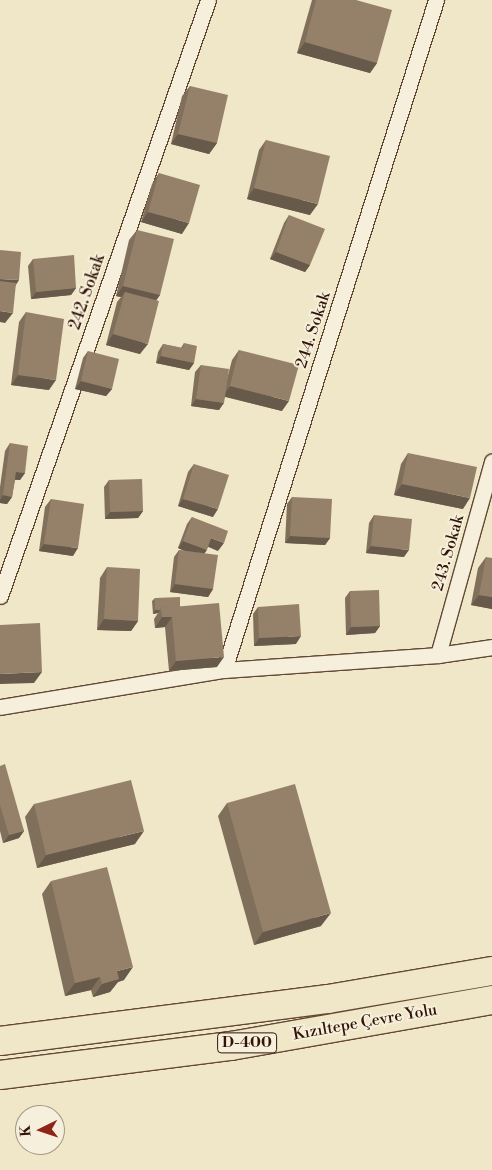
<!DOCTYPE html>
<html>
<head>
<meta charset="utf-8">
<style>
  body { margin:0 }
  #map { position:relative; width:492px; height:1170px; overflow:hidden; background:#f0e6c8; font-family:"Libre Bodoni",serif }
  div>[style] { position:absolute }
  .roads { filter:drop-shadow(1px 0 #624835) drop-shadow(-1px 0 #624835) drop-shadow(0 1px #624835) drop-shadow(0 -1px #624835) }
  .street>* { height:15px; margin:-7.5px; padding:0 7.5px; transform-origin:7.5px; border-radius:7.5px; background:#f5efdb }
  .highway>* { height:28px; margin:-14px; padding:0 14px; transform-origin:14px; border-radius:14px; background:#f0e6c8 }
  .wall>* { inset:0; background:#806f5b }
  .shaded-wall>* { inset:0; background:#685a4a }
  .building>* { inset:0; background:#95816a }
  span { translate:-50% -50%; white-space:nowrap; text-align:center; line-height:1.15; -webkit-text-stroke:4px #f5efdb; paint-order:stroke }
  .shield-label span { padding:1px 4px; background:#f5efdb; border:1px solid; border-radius:4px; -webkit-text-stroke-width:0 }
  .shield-label { font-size:15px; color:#321404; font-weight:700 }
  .street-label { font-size:16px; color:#321404 }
  .north { position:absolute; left:15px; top:1105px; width:50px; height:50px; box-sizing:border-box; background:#f5efdb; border:1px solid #a79785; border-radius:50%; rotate:266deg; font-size:14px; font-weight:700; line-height:20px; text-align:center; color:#321404 }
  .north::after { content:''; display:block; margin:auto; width:18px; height:22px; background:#8f2418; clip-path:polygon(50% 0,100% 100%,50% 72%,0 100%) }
</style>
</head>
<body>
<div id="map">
  <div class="roads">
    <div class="street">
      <i style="left:0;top:596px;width:631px;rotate:-70.76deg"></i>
      <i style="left:438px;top:655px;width:201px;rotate:-74.4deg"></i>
      <i style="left:224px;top:670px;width:703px;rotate:-72.44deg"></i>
      <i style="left:0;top:707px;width:227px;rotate:-9.4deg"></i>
      <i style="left:224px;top:670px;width:215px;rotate:-4deg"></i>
      <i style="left:438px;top:655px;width:55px;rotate:-8.4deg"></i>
    </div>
    <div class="highway">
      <i style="left:0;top:1041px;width:331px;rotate:-7.3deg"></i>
      <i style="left:328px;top:999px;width:166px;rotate:-9.7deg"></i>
      <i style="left:0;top:1075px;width:233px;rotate:-7.2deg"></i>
      <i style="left:231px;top:1046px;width:265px;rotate:-10deg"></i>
    </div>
  </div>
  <div class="wall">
    <i style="clip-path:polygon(312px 0,356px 0,377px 63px,370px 73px,297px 53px)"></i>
    <i style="clip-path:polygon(190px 86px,217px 143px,209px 154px,171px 144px,182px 96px)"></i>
    <i style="clip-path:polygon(266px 140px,310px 215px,247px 199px,259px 150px)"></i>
    <i style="clip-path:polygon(159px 173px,182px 234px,141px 222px,152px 184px)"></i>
    <i style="clip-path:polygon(289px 215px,310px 265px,305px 272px,270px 259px,284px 223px)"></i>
    <i style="clip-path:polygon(137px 230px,160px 295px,156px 300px,140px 354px,106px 345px,117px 302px,121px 297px,116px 296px,129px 240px)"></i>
    <i style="clip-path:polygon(33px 259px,76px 288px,71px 295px,31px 299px,28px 266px)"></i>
    <i style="clip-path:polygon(26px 312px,49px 390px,11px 385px,19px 322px)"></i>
    <i style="clip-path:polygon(184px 343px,194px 363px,189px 370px,156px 363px,158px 352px,163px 344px,181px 348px)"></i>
    <i style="clip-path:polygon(239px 350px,282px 411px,225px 397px,219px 410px,191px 406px,195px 372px,201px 365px,227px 379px,232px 360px)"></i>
    <i style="clip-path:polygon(88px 351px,112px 389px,106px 396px,75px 389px,83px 358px)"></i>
    <i style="clip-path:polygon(10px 443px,25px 473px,20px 480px,15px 480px,12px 497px,7px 504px,0 503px,0 487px,5px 451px)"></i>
    <i style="clip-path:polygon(408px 453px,463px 509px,394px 495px,401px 464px)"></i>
    <i style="clip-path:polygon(194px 464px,213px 517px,178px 506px,188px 472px)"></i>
    <i style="clip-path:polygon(109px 480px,143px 511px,138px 518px,105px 519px,104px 487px)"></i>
    <i style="clip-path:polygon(292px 497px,330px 538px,325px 545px,285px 543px,287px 504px)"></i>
    <i style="clip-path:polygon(51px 499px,73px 556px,39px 551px,45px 507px)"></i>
    <i style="clip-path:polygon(374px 515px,404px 557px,366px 553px,369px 523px)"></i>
    <i style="clip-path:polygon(192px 517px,218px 551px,208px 546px,204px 553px,213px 589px,208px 597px,170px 592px,174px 557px,179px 550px,184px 551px,178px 548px,187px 524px)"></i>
    <i style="clip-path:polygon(486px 557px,492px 609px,471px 605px,478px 568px)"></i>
    <i style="clip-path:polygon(107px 567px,138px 621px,131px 631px,97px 630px,100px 578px)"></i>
    <i style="clip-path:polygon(350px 591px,380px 626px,375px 633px,346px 635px,345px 598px)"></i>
    <i style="clip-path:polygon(155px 598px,180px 607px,217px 667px,169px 671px,165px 627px,155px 628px,154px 619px,158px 613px,153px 614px,152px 601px)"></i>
    <i style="clip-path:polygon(258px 607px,296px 644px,254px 646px,253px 614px)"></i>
    <i style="clip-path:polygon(0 766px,24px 831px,19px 838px,3px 843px,0 831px)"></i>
    <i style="clip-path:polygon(227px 803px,321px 926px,254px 945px,218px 816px)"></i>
    <i style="clip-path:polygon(34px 804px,135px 844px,37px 868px,25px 817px)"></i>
    <i style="clip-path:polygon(51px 881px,124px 980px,118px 982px,110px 992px,93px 997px,91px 990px,65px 996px,42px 894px)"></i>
  </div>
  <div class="shaded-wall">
    <i style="clip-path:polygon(305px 42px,377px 63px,370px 73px,297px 53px)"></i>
    <i style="clip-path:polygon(178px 134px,217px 143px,209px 154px,171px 144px)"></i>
    <i style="clip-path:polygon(254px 188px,318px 204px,310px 215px,247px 199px)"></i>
    <i style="clip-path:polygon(148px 212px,189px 223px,182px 234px,141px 222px)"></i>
    <i style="clip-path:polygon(276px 252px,310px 265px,305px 272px,270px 259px)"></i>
    <i style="clip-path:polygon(0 279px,19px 280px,14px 288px,0 286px)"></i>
    <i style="clip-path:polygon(123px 286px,160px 295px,153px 305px,125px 292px,121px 297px,116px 296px)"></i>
    <i style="clip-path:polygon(76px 288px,71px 295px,31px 299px,36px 292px)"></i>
    <i style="clip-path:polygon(0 311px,13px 313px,5px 323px,0 322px)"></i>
    <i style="clip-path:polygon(113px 334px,148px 344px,140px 354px,106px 345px)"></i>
    <i style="clip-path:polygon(161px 356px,194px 363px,189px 370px,156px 363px)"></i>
    <i style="clip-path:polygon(18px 375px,56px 380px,49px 390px,11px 385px)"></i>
    <i style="clip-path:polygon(81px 381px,112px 389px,106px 396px,75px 389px)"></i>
    <i style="clip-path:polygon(230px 386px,289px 401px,282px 411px,223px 396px)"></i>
    <i style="clip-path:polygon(196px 399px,224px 403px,219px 410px,191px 406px)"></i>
    <i style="clip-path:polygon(16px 472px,25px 473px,20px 480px,11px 479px)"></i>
    <i style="clip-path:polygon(402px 484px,470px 498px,463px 509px,394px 495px)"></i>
    <i style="clip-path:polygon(3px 495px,12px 497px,7px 504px,0 503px,0 500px)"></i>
    <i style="clip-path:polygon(183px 499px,218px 509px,213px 517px,178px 506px)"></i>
    <i style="clip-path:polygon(143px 511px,138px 518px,105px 519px,110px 512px)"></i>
    <i style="clip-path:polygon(290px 536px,330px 538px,325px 545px,285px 543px)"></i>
    <i style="clip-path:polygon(211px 538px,224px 543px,218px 551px,206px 546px)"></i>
    <i style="clip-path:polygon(183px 541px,207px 550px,202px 557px,178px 548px)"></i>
    <i style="clip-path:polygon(44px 544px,78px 548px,73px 556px,39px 551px)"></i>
    <i style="clip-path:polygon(371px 546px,409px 550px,404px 557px,366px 553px)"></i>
    <i style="clip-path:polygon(175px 584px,213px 589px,208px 597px,170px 592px)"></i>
    <i style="clip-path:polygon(479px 595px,492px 597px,492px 609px,471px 605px)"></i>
    <i style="clip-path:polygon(155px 610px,160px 610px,158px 613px,153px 614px)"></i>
    <i style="clip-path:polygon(162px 617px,172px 617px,165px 627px,155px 628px)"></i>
    <i style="clip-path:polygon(104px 619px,138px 621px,131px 631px,97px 630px)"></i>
    <i style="clip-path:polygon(380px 626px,375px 633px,346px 635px,351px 627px)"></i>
    <i style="clip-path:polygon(301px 636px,296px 644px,254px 646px,259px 638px)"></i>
    <i style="clip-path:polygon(224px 657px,217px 667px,169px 671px,176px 661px)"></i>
    <i style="clip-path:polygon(42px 672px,34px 683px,0 684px,0 674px)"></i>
    <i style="clip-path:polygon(24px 831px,19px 838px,3px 843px,9px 835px)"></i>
    <i style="clip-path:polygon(144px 831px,135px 844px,37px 868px,46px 855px)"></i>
    <i style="clip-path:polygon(331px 913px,321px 926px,254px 945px,263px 932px)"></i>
    <i style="clip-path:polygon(133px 967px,124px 980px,118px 982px,110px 992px,93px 997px,102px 984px,117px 971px)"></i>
    <i style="clip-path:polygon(100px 977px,91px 990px,65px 996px,75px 983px)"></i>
  </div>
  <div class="building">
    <i style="clip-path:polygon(316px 0,356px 0,392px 10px,377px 63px,305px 42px)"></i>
    <i style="clip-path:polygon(190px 86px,228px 95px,217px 143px,178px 134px)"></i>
    <i style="clip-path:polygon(266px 140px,330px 156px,318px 204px,254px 188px)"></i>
    <i style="clip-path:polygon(159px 173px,200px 185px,189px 223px,148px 212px)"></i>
    <i style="clip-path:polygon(289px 215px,325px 229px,310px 265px,276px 252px)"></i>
    <i style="clip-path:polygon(137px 230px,174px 239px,160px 295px,123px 286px)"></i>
    <i style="clip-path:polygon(0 250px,21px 252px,19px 280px,0 279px)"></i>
    <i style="clip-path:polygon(74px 255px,76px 288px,36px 292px,33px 259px)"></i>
    <i style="clip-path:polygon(0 281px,16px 283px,13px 313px,0 311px)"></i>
    <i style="clip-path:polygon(125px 292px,159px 301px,148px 344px,113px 334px)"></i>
    <i style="clip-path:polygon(26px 312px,64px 319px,56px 380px,18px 375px)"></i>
    <i style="clip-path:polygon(184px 343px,197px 346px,194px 363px,161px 356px,163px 344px,183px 348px)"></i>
    <i style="clip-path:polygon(239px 350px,299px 365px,289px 401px,230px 386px)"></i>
    <i style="clip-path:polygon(88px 351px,119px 359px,112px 389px,81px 381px)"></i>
    <i style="clip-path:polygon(201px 365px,229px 369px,224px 403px,196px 399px)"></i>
    <i style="clip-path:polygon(10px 443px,28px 446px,25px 473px,16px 472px,12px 497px,3px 495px)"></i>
    <i style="clip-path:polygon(408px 453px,477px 467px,470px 498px,402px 484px)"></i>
    <i style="clip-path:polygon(194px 464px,229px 475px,218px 509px,183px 499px)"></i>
    <i style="clip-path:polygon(142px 479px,143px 511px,110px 512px,109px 480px)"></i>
    <i style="clip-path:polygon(292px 497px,332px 499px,330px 538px,290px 536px)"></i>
    <i style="clip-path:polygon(51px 499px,84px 504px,78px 548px,44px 544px)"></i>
    <i style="clip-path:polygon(374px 515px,412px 519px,409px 550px,371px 546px)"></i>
    <i style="clip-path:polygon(192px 517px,228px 531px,224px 543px,211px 538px,207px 550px,183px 541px)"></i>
    <i style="clip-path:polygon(179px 550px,218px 555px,213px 589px,175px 584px)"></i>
    <i style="clip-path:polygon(486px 557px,492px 558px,492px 597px,479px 595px)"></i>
    <i style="clip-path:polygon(107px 567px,140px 569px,138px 621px,104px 619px)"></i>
    <i style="clip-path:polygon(379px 590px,380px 626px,351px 627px,350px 591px)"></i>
    <i style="clip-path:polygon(180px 597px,180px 607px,161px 608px,160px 610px,155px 610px,155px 598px)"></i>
    <i style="clip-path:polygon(219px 603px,224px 657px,176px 661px,172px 617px,162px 617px,161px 608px)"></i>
    <i style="clip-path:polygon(299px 604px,301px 636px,259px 638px,258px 607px)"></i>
    <i style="clip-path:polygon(40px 623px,42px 672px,0 674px,0 625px)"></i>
    <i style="clip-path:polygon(5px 764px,24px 831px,9px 835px,0 805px,0 766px)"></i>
    <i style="clip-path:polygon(131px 780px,144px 831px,46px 855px,34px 804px)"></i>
    <i style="clip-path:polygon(295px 784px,331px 913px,263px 932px,227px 803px)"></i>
    <i style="clip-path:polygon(107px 867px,133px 967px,117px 971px,119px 979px,102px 984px,100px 977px,75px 983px,51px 881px)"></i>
  </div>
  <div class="shield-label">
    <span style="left:247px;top:1043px">D-400</span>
  </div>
  <div class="street-label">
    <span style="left:87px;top:292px;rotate:-71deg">242. Sokak</span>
    <span style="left:313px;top:330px;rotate:-72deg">244. Sokak</span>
    <span style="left:448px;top:553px;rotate:-74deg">243. Sokak</span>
    <span style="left:365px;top:1022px;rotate:-10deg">Kızıltepe Çevre Yolu</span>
  </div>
  <div class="north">K</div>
</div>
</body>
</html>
